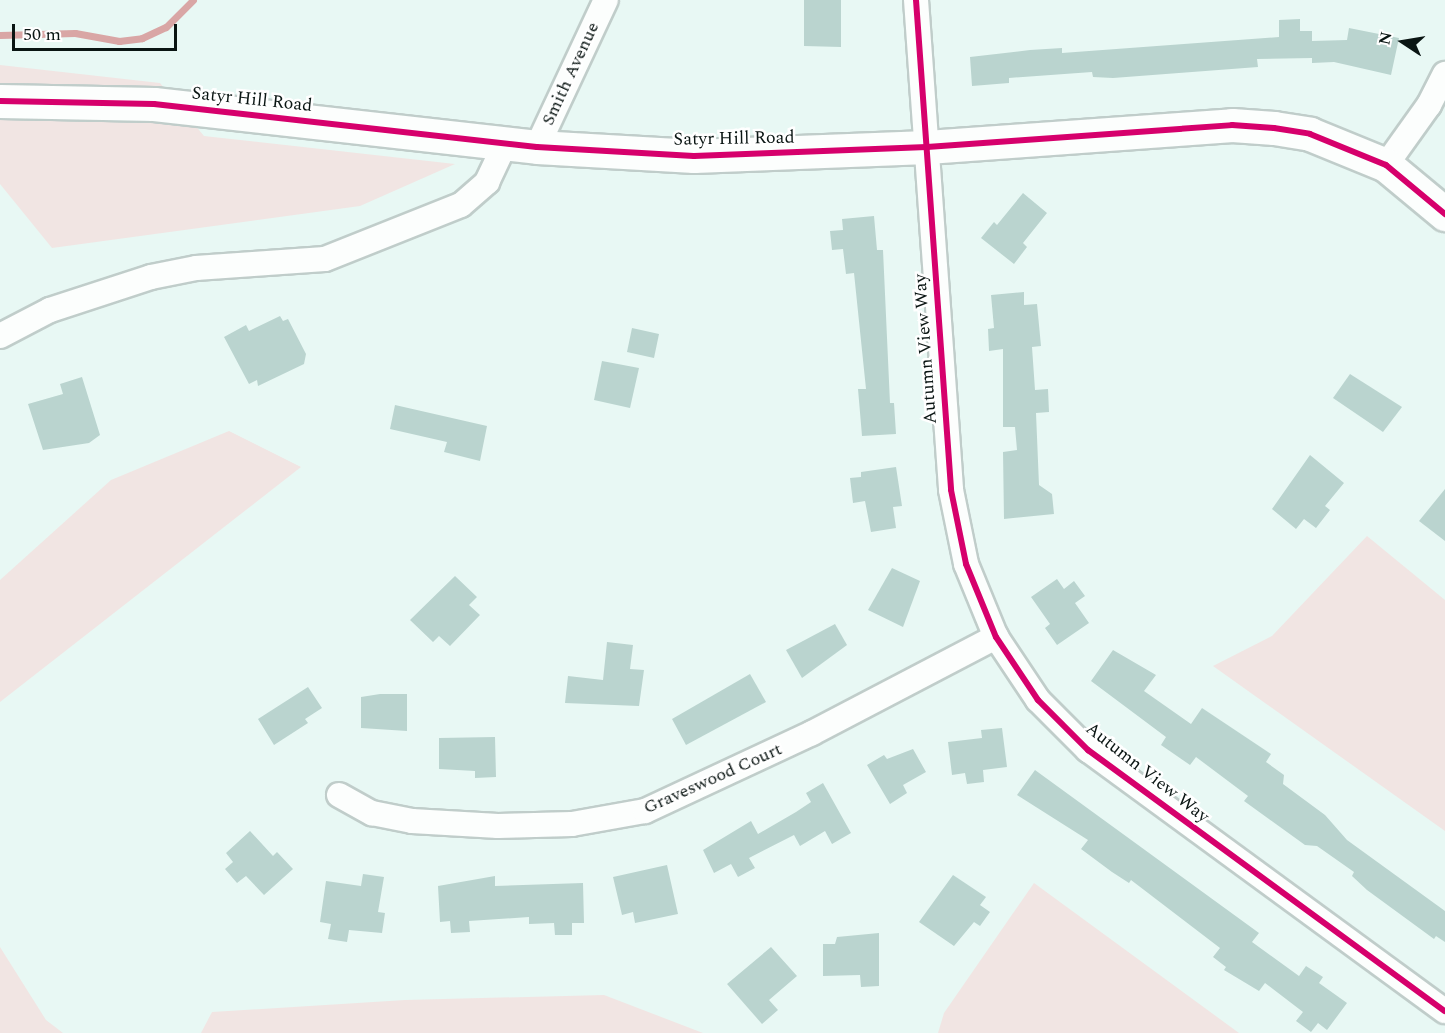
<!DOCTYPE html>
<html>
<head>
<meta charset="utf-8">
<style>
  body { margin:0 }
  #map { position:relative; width:1445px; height:1033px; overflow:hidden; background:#e8f8f4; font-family:Spectral,serif }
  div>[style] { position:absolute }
  .green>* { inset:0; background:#f1e5e3 }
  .stream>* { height:7px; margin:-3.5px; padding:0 3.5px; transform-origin:3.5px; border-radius:3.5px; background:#d9a6a5 }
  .building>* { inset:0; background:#bad4cf }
  .roads { filter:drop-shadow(2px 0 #c0cdca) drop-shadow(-2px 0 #c0cdca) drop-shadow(0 2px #c0cdca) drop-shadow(0 -2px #c0cdca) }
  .street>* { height:24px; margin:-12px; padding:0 12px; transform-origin:12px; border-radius:12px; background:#fcfefd }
  .secondary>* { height:33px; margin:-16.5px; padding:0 16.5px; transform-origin:16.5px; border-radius:16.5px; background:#fcfefd }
  .cycleway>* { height:6px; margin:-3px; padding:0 3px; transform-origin:3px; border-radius:3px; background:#d6006c }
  span { translate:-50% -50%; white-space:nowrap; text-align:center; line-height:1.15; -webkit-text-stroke:5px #fff; paint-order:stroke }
  .street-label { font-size:18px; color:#0a1513 }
  .north { position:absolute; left:1373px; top:12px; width:60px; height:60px; -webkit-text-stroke:4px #fff; paint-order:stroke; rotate:282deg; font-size:16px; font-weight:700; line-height:24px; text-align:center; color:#0a1513 }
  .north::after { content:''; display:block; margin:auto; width:21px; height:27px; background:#0a1513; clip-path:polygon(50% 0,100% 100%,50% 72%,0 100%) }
  .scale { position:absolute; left:12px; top:24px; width:165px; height:27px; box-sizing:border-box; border:3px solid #0a1513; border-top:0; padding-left:8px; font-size:18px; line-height:21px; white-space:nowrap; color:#0a1513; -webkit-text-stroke:4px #fff; paint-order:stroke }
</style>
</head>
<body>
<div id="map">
  <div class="green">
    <i style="clip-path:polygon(0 65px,160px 83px,204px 136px,455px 164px,360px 206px,52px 248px,0 184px)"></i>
    <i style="clip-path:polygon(229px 431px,301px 467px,0 702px,0 580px,111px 480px)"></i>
    <i style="clip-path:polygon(1367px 536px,1445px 600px,1445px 831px,1213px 666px,1272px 636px)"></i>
    <i style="clip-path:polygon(1034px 883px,1239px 1033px,938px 1033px,944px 1013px)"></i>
    <i style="clip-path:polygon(0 947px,46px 1020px,63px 1033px,0 1033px)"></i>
    <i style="clip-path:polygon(604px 995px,703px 1033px,201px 1033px,212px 1012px,405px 1000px)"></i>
  </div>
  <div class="stream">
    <i style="left:0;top:35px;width:75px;rotate:-1.5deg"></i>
    <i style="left:75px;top:33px;width:45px;rotate:10.3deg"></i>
    <i style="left:119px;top:41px;width:23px;rotate:-7deg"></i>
    <i style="left:142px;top:38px;width:26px;rotate:-25deg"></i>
    <i style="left:166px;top:27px;width:38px;rotate:-45deg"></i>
  </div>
  <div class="building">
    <i style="clip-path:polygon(804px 0,841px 0,841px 47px,804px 46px)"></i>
    <i style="clip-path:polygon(1300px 19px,1300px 31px,1312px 31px,1312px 41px,1347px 40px,1349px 28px,1399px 38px,1391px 75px,1334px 62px,1312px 63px,1312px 58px,1257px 59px,1258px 67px,1113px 78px,1093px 77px,1092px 72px,1009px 78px,1009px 83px,972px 86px,970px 57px,1030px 50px,1062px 48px,1062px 53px,1279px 37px,1279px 20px)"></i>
    <i style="clip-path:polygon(1023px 193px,1047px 213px,1023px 243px,1027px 247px,1014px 264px,981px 238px,994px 222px,997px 225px)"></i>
    <i style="clip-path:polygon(874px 216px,877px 250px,883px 250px,890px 403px,894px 403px,896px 434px,862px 436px,858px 389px,866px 389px,854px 273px,846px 274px,843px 249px,832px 250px,830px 231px,843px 230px,842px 219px)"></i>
    <i style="clip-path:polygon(1024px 292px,1024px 305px,1037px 304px,1041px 346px,1032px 347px,1035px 390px,1048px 389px,1049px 412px,1036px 413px,1039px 485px,1052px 494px,1054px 514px,1004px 519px,1003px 452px,1017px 450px,1015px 427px,1003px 427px,1003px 349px,989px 351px,988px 329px,994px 328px,991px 295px)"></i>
    <i style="clip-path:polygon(280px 316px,283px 321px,288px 319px,306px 354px,304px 364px,258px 386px,257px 380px,249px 384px,224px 337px,246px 325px,249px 331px)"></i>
    <i style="clip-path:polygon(632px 328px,659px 334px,654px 358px,627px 352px)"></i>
    <i style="clip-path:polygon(602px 361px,639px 368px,630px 408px,594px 400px)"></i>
    <i style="clip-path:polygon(1350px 374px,1402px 407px,1383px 432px,1333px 398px)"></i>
    <i style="clip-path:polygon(82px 377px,100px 435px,89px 443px,43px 450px,28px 404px,63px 394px,60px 384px)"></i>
    <i style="clip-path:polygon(395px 405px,487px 426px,480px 461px,444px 452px,447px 442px,390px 429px)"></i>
    <i style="clip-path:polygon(1310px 455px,1344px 483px,1325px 506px,1330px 510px,1316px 528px,1304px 519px,1296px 529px,1272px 509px)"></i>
    <i style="clip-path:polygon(896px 467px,902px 506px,893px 507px,896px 528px,871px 532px,865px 501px,853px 503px,850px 478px,861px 477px,861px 472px)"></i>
    <i style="clip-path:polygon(1445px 489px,1445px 541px,1419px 521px)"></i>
    <i style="clip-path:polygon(892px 568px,920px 581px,903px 627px,868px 610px)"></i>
    <i style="clip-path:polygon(455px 576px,477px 597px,469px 605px,480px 615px,450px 646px,439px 636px,433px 642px,410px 620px)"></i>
    <i style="clip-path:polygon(1057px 579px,1064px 589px,1074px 581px,1085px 596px,1075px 603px,1089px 623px,1057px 645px,1045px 628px,1050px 624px,1031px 597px)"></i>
    <i style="clip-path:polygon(835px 624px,847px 645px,802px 678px,786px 650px)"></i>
    <i style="clip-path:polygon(607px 642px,633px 645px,630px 669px,644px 670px,639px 706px,565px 703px,568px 676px,603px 680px)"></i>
    <i style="clip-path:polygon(1113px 650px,1156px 675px,1144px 691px,1191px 724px,1202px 708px,1271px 754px,1266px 762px,1284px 775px,1283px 784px,1325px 815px,1347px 840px,1445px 911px,1445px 942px,1436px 936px,1434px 939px,1367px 890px,1352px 876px,1354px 872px,1317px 846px,1305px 845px,1244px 801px,1248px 796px,1196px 757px,1190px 765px,1161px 745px,1166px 737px,1091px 681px)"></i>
    <i style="clip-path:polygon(750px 674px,766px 702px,686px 745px,672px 719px)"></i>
    <i style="clip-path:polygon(308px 687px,322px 708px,305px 719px,308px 723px,274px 745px,258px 719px)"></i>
    <i style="clip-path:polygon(380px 694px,407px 694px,407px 731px,361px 728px,361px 697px)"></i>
    <i style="clip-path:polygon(1002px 728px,1007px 767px,983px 770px,984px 782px,967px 784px,965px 773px,952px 775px,948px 742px,982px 738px,981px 730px)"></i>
    <i style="clip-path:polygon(495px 737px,496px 777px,475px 778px,475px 771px,439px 769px,439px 738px)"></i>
    <i style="clip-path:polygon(913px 749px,926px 772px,903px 785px,907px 793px,890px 804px,867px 765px,884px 755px,887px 759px)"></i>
    <i style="clip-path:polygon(1035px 770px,1259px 933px,1252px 942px,1299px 976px,1306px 966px,1323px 977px,1319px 983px,1347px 1003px,1327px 1030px,1318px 1023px,1311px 1032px,1296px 1021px,1303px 1012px,1265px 983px,1259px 991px,1224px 970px,1226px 967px,1213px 957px,1220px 948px,1131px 880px,1129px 883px,1112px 872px,1081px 849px,1088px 840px,1017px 795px)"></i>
    <i style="clip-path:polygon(823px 783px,851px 833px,832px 844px,825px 831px,800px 846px,794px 835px,749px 858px,755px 868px,738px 877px,731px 864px,714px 873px,703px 850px,751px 821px,758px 834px,796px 812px,811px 802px,806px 793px)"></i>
    <i style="clip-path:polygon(250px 831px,273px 856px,277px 852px,293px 869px,264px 895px,246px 876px,237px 883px,225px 869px,233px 862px,226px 853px)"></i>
    <i style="clip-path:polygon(667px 865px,678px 914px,635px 923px,633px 912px,622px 915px,613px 877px)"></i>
    <i style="clip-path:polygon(363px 874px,384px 877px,378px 912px,385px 913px,382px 933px,349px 930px,347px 942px,328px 939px,331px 924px,320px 922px,326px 881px,361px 886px)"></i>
    <i style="clip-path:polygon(953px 875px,986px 897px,980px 905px,990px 912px,980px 926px,974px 922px,954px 946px,919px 922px)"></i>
    <i style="clip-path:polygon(495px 876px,495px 886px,583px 883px,584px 923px,572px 923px,572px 935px,555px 935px,554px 923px,529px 924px,529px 917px,469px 921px,470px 932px,451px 933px,450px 921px,440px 922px,438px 886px)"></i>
    <i style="clip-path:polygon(879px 933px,879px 986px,861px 987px,860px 975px,823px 976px,823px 944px,835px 944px,837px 937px)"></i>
    <i style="clip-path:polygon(771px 947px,797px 976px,769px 1000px,778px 1010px,762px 1024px,727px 984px)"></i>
  </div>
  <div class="roads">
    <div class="street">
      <i style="left:916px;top:0;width:491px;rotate:85.9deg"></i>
      <i style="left:951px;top:490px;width:76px;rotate:78.5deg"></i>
      <i style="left:966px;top:564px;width:79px;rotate:67.7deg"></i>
      <i style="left:996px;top:637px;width:76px;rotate:56.3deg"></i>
      <i style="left:1038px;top:700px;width:71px;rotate:45deg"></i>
      <i style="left:1088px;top:750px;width:442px;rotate:36.2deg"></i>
      <i style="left:537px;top:147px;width:162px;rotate:-64.9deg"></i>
      <i style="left:1386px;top:165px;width:74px;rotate:-54.4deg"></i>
      <i style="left:1429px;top:105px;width:35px;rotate:-63deg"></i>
      <i style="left:0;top:336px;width:56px;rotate:-27.5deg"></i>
      <i style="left:50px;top:310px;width:106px;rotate:-18.1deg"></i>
      <i style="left:151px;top:277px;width:46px;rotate:-11.3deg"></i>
      <i style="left:196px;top:268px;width:129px;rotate:-4deg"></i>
      <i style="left:325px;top:259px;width:146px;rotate:-21.7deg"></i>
      <i style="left:461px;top:205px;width:35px;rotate:-41deg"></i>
      <i style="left:487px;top:182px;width:42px;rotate:-64.7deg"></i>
      <i style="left:339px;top:795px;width:38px;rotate:29deg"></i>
      <i style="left:372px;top:813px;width:41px;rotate:11.3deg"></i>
      <i style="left:412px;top:821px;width:86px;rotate:3.3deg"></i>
      <i style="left:498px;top:826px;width:74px;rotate:-1.5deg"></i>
      <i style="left:572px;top:824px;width:74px;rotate:-10.1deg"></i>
      <i style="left:645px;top:811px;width:184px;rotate:-25deg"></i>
      <i style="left:812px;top:733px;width:208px;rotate:-27.6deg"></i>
    </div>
    <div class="secondary">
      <i style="left:0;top:101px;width:154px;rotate:1.1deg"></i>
      <i style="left:154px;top:104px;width:385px;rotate:6.4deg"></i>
      <i style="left:537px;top:147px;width:157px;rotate:3.3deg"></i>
      <i style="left:694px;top:156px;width:233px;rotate:-2.2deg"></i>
      <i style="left:927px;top:147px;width:306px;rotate:-4.1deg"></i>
      <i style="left:1232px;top:125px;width:42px;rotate:4.1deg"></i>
      <i style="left:1274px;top:128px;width:36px;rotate:9deg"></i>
      <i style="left:1310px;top:134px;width:82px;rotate:22.2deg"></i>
      <i style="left:1386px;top:165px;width:77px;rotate:39.7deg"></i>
    </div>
  </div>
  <div class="cycleway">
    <i style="left:916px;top:0;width:491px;rotate:85.9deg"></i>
    <i style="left:951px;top:490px;width:76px;rotate:78.5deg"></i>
    <i style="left:966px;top:564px;width:79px;rotate:67.7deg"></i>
    <i style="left:996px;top:637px;width:76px;rotate:56.3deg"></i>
    <i style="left:1038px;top:700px;width:71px;rotate:45deg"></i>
    <i style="left:1088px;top:750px;width:442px;rotate:36.2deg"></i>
    <i style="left:0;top:101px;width:154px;rotate:1.1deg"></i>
    <i style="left:154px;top:104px;width:385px;rotate:6.4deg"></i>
    <i style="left:537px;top:147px;width:157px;rotate:3.3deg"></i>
    <i style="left:694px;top:156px;width:233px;rotate:-2.2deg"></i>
    <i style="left:927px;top:147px;width:306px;rotate:-4.1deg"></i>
    <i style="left:1232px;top:125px;width:42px;rotate:4.1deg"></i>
    <i style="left:1274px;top:128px;width:36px;rotate:9deg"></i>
    <i style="left:1310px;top:134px;width:82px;rotate:22.2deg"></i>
    <i style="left:1386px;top:165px;width:77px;rotate:39.7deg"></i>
  </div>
  <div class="street-label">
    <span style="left:571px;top:74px;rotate:-65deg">Smith Avenue</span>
    <span style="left:252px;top:100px;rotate:6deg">Satyr Hill Road</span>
    <span style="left:734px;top:139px;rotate:-1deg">Satyr Hill Road</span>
    <span style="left:926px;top:349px;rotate:-94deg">Autumn View Way</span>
    <span style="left:1147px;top:773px;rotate:38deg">Autumn View Way</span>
    <span style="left:713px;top:779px;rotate:-24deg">Graveswood Court</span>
  </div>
  <div class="north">N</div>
  <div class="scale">50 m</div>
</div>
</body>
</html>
